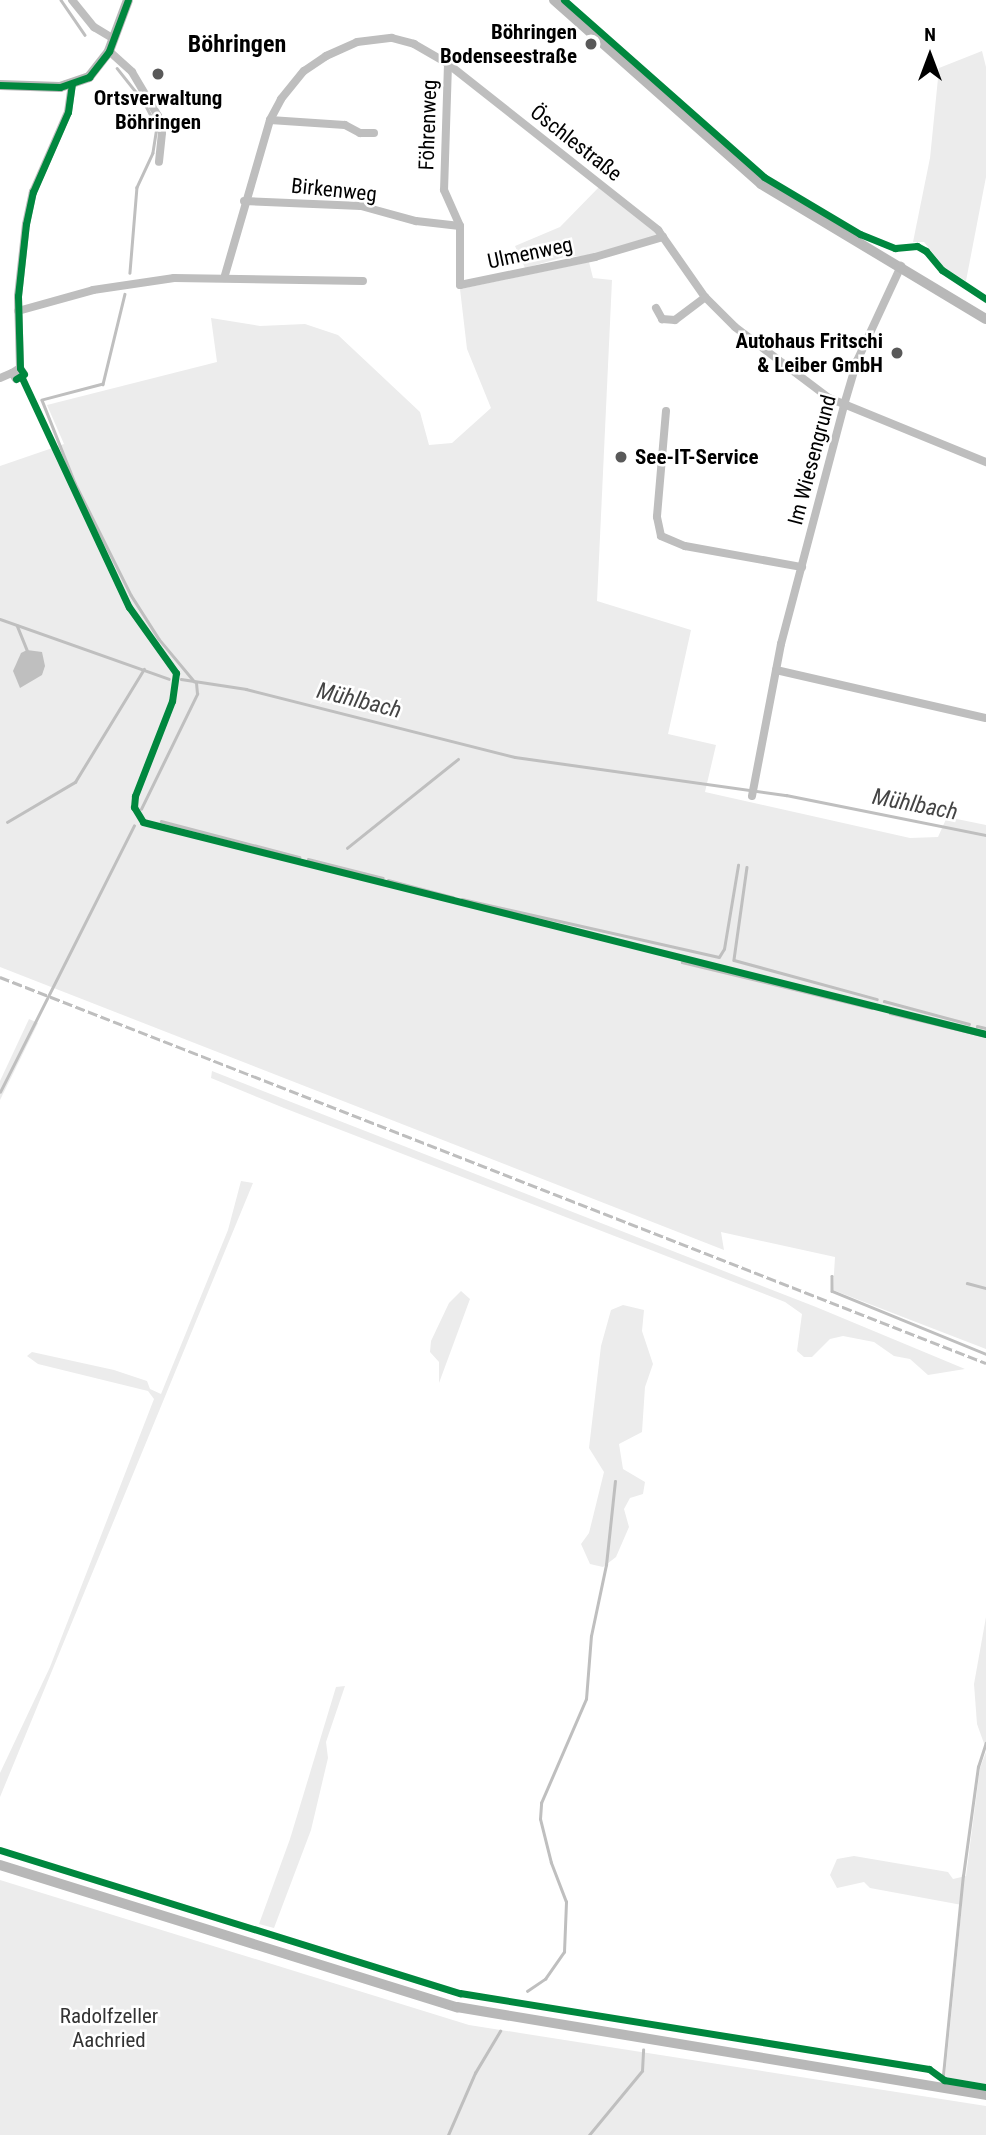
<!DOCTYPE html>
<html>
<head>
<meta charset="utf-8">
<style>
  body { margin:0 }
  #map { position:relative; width:986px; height:2135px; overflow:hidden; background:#fff; font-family:"Roboto Condensed",sans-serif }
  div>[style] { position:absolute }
  .green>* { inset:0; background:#ececec }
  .water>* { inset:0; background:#bfbfbf }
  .stream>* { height:2.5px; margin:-1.25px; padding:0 1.25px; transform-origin:1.25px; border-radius:1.25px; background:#bfbfbf }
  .street>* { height:8px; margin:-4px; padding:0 4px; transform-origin:4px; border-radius:4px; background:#bebebe }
  .secondary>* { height:10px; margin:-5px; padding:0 5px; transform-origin:5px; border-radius:5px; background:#b8b8b8 }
  .rail>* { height:2.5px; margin-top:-1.25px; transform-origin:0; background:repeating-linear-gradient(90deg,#bebebe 0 10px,transparent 0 13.5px) }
  .cycleway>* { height:7px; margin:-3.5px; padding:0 3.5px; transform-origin:3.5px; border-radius:3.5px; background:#00873e }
  .dots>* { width:19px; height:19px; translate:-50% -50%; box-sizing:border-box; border:4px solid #fff; border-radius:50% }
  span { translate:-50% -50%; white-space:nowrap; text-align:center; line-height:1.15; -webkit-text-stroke:5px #fff; paint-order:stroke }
  .poi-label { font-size:21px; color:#000; font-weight:700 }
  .right { translate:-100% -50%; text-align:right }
  .left { translate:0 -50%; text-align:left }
  .street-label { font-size:21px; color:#000 }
  .park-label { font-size:21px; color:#333 }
  .water-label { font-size:23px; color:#444; font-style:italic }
  .quarter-label { font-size:24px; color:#000; font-weight:700 }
  .north { position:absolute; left:895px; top:21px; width:70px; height:70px; -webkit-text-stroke:5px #fff; paint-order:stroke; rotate:0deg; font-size:19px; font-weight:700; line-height:28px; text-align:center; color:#000 }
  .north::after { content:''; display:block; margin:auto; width:24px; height:32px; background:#000; clip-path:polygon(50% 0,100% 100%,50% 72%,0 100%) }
</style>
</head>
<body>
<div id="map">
  <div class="green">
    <i style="clip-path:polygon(982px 51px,986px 67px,986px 177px,966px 281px,945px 268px,924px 242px,913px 242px,930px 158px,939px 68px)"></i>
    <i style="clip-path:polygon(601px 185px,663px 237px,595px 257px,568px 256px,525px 268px,515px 246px,560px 227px)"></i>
    <i style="clip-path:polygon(589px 262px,593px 278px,612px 280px,597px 601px,691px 630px,668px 734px,716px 745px,705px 792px,910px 838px,938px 837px,947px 817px,986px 825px,986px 1349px,833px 1290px,835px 1257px,721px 1232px,724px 1250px,0 967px,0 466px,64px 444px,47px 405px,217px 362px,211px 318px,260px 326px,305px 324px,338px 335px,420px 412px,429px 445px,452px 443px,491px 408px,467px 349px,460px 289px)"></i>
    <i style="clip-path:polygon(29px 1019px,38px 1023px,0 1100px,0 1081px)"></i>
    <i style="clip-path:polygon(212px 1071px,816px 1307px,965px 1369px,928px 1375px,910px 1359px,894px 1356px,874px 1342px,843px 1336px,830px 1339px,812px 1357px,804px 1357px,797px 1351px,802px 1314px,785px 1302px,284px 1108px,211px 1078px)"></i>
    <i style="clip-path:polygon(241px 1181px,253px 1183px,0 1797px,0 1773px,50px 1667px,154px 1399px,148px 1391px,38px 1364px,27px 1356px,32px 1352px,114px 1370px,147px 1381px,150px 1389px,161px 1394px,228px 1230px)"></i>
    <i style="clip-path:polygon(461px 1291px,470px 1299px,439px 1383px,439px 1362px,430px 1352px,431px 1341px,449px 1303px)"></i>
    <i style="clip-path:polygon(623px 1305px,644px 1310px,642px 1331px,653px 1364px,645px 1387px,642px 1432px,619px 1444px,623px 1469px,645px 1482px,643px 1494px,630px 1498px,624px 1509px,629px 1527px,616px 1557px,603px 1567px,590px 1564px,581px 1544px,589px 1533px,604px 1472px,589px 1448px,601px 1346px,611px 1310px)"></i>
    <i style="clip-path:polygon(986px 1617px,986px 1749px,977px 1724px,974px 1684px)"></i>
    <i style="clip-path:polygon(345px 1686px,326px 1742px,328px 1758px,311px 1830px,274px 1928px,259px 1924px,290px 1839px,336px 1687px)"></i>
    <i style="clip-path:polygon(986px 1752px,986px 2084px,945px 2077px,962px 1905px,870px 1888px,864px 1882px,837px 1888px,830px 1875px,837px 1859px,854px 1856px,948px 1872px,953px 1879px,966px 1876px,980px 1768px)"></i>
    <i style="clip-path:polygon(0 1880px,469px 2025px,986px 2106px,986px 2135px,0 2135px)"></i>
  </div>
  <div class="water">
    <i style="clip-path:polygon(27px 650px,42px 652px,45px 666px,42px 675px,20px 688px,13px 671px,21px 653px)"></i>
  </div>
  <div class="stream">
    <i style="left:61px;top:0;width:42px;rotate:55.6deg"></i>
    <i style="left:117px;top:68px;width:43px;rotate:51.5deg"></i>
    <i style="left:144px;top:102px;width:28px;rotate:63deg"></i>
    <i style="left:157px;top:127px;width:26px;rotate:99deg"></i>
    <i style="left:153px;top:153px;width:38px;rotate:115deg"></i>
    <i style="left:137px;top:187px;width:86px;rotate:94.7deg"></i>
    <i style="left:125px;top:294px;width:93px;rotate:103.7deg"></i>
    <i style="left:103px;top:384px;width:63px;rotate:165.3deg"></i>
    <i style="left:42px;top:400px;width:89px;rotate:68.3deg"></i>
    <i style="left:75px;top:483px;width:125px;rotate:63.4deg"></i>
    <i style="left:131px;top:595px;width:52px;rotate:57.5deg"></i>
    <i style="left:159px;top:639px;width:55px;rotate:50.2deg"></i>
    <i style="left:0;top:619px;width:179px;rotate:19.5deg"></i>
    <i style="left:17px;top:625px;width:27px;rotate:68deg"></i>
    <i style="left:181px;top:679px;width:66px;rotate:8.7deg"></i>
    <i style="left:246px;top:689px;width:277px;rotate:14.2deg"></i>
    <i style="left:515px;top:757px;width:274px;rotate:8deg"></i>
    <i style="left:786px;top:795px;width:204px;rotate:11.3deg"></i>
    <i style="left:141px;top:809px;width:128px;rotate:-64deg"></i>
    <i style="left:197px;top:694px;width:11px;rotate:-95deg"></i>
    <i style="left:161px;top:821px;width:143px;rotate:14.6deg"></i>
    <i style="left:7px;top:822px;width:79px;rotate:-30.5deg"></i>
    <i style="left:75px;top:782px;width:132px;rotate:-58.6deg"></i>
    <i style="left:347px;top:848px;width:142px;rotate:-38.7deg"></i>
    <i style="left:308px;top:859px;width:77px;rotate:14.2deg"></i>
    <i style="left:747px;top:867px;width:94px;rotate:98deg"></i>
    <i style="left:734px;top:960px;width:148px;rotate:15.3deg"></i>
    <i style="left:388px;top:880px;width:67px;rotate:14.7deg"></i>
    <i style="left:462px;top:899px;width:263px;rotate:12.7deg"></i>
    <i style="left:719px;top:957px;width:9px;rotate:-58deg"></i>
    <i style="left:724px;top:949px;width:85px;rotate:-80.5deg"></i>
    <i style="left:682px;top:962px;width:195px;rotate:13.6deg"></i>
    <i style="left:884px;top:1001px;width:88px;rotate:15.1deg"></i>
    <i style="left:890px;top:1013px;width:99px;rotate:13.5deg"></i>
    <i style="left:977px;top:1026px;width:9px;rotate:13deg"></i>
    <i style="left:0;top:1092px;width:298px;rotate:-63.3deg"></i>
    <i style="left:832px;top:1276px;width:15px;rotate:90deg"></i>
    <i style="left:832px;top:1291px;width:166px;rotate:22.2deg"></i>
    <i style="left:967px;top:1283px;width:20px;rotate:15deg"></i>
    <i style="left:527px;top:1991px;width:22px;rotate:-34deg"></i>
    <i style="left:545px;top:1979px;width:33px;rotate:-55deg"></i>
    <i style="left:564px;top:1952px;width:50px;rotate:-87.7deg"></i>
    <i style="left:566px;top:1902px;width:42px;rotate:-111deg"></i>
    <i style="left:551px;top:1863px;width:45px;rotate:-104deg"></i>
    <i style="left:540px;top:1819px;width:16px;rotate:-86deg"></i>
    <i style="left:541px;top:1803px;width:113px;rotate:-66.6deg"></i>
    <i style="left:586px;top:1699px;width:63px;rotate:-85.5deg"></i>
    <i style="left:591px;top:1636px;width:73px;rotate:-78.1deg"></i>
    <i style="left:606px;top:1565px;width:84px;rotate:-83.9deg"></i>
    <i style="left:943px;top:2075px;width:200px;rotate:-84.3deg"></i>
    <i style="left:963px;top:1876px;width:110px;rotate:-82.2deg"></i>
    <i style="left:978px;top:1767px;width:25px;rotate:-72deg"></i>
    <i style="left:448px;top:2135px;width:68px;rotate:-66.5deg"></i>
    <i style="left:475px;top:2073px;width:49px;rotate:-59.2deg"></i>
    <i style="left:589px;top:2135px;width:83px;rotate:-50.4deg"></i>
    <i style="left:642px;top:2071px;width:21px;rotate:-87deg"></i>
  </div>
  <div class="street">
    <i style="left:72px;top:0;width:35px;rotate:51deg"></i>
    <i style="left:94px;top:27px;width:23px;rotate:31deg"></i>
    <i style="left:109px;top:51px;width:31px;rotate:42deg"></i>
    <i style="left:132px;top:72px;width:51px;rotate:59.4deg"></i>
    <i style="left:158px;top:116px;width:17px;rotate:77deg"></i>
    <i style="left:162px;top:133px;width:29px;rotate:96deg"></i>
    <i style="left:448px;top:64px;width:126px;rotate:91.8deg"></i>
    <i style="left:444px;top:190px;width:39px;rotate:66deg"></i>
    <i style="left:460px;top:226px;width:59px;rotate:90deg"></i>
    <i style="left:460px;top:285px;width:138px;rotate:-11.7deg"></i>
    <i style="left:595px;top:257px;width:71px;rotate:-16.4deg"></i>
    <i style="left:270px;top:120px;width:75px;rotate:3.8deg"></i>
    <i style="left:345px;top:125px;width:17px;rotate:28deg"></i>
    <i style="left:360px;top:133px;width:14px"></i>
    <i style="left:244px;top:201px;width:117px;rotate:2.4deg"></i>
    <i style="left:361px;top:206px;width:57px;rotate:15.3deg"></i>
    <i style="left:416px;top:221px;width:44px;rotate:6.5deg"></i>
    <i style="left:225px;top:275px;width:161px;rotate:-73.8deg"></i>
    <i style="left:270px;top:120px;width:24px;rotate:-62deg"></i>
    <i style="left:281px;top:99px;width:36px;rotate:-51deg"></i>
    <i style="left:304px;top:71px;width:27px;rotate:-34deg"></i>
    <i style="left:326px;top:56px;width:34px;rotate:-24deg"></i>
    <i style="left:357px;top:42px;width:35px;rotate:-7deg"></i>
    <i style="left:392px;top:38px;width:23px;rotate:15deg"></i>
    <i style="left:414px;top:44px;width:39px;rotate:30deg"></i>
    <i style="left:448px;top:64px;width:268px;rotate:38.3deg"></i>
    <i style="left:658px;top:230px;width:82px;rotate:55deg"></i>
    <i style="left:705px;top:297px;width:42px;rotate:45deg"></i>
    <i style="left:735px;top:327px;width:118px;rotate:37.1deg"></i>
    <i style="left:829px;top:398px;width:170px;rotate:22.2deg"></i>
    <i style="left:656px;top:308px;width:13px;rotate:61deg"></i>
    <i style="left:662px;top:319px;width:13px;rotate:4deg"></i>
    <i style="left:675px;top:320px;width:38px;rotate:-37deg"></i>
    <i style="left:18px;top:311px;width:78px;rotate:-15.6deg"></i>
    <i style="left:93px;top:290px;width:82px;rotate:-8.4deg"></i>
    <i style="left:174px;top:278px;width:189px;rotate:0.9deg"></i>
    <i style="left:20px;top:368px;width:9px;rotate:148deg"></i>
    <i style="left:12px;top:373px;width:7px;rotate:56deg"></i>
    <i style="left:16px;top:379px;width:9px;rotate:-32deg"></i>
    <i style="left:24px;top:374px;width:7px;rotate:-124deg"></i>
    <i style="left:20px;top:368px;width:72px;rotate:-91.6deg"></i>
    <i style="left:18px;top:296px;width:72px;rotate:-83.7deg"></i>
    <i style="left:26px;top:224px;width:33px;rotate:-78deg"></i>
    <i style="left:33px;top:192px;width:87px;rotate:-66.4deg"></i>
    <i style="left:68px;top:112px;width:28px;rotate:-82deg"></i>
    <i style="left:0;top:378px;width:13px;rotate:-23deg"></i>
    <i style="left:666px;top:411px;width:106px;rotate:94.9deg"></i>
    <i style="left:657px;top:517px;width:19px;rotate:78deg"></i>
    <i style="left:661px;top:536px;width:26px;rotate:23deg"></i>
    <i style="left:685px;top:546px;width:119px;rotate:10.2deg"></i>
    <i style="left:776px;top:670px;width:215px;rotate:12.9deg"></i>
    <i style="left:752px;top:796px;width:155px;rotate:-79.2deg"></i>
    <i style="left:781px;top:644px;width:247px;rotate:-75.2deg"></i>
    <i style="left:844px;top:405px;width:46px;rotate:-73.5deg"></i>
    <i style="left:857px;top:361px;width:105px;rotate:-65.1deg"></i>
  </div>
  <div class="secondary">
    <i style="left:554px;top:0;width:277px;rotate:41.6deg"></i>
    <i style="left:761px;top:184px;width:262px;rotate:31deg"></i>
    <i style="left:0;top:85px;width:60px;rotate:1.9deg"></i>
    <i style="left:60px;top:87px;width:31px;rotate:-19deg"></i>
    <i style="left:89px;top:77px;width:33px;rotate:-52deg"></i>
    <i style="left:109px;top:51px;width:54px;rotate:-69.6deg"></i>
    <i style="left:0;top:1865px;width:479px;rotate:17.3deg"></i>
    <i style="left:457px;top:2007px;width:536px;rotate:9.44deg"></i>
  </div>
  <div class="rail">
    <i style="left:0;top:977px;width:1059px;rotate:21.38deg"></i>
  </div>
  <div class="cycleway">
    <i style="left:564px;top:0;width:267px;rotate:41.5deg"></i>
    <i style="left:764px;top:177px;width:112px;rotate:30.7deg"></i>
    <i style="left:860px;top:234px;width:38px;rotate:22deg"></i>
    <i style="left:895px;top:248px;width:22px;rotate:-5deg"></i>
    <i style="left:917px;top:246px;width:10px;rotate:29deg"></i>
    <i style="left:926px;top:251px;width:25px;rotate:50deg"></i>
    <i style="left:942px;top:270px;width:53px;rotate:33.4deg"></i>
    <i style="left:0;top:85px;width:60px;rotate:1.9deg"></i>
    <i style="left:60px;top:87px;width:31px;rotate:-19deg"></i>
    <i style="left:89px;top:77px;width:33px;rotate:-52deg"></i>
    <i style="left:109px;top:51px;width:54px;rotate:-69.6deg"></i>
    <i style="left:22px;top:378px;width:253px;rotate:65deg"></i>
    <i style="left:129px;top:607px;width:81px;rotate:54.5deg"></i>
    <i style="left:176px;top:673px;width:28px;rotate:98deg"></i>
    <i style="left:172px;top:701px;width:102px;rotate:111.3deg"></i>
    <i style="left:135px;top:796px;width:11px;rotate:95deg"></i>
    <i style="left:134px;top:807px;width:17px;rotate:59deg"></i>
    <i style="left:143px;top:822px;width:869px;rotate:14.12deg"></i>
    <i style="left:16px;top:379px;width:9px;rotate:-32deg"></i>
    <i style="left:24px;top:374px;width:7px;rotate:-124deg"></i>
    <i style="left:20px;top:368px;width:72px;rotate:-91.6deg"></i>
    <i style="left:18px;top:296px;width:72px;rotate:-83.7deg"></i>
    <i style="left:26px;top:224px;width:33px;rotate:-78deg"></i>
    <i style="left:33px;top:192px;width:87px;rotate:-66.4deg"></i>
    <i style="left:68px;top:112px;width:28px;rotate:-82deg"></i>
    <i style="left:0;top:1850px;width:482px;rotate:17.3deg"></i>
    <i style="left:460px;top:1993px;width:475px;rotate:9.2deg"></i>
    <i style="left:929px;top:2069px;width:19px;rotate:36deg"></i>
    <i style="left:944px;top:2080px;width:43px;rotate:9.5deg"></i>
  </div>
  <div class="dots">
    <i style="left:591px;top:44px;background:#595959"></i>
    <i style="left:158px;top:74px;background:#595959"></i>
    <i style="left:897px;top:353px;background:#595959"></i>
    <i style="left:621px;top:457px;background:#595959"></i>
  </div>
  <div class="poi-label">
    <span class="right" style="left:577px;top:44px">Böhringen<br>Bodenseestraße</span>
    <span style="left:158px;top:110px">Ortsverwaltung<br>Böhringen</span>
    <span class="right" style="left:883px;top:353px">Autohaus Fritschi<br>&amp; Leiber GmbH</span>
    <span class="left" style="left:635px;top:457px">See-IT-Service</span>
  </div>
  <div class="street-label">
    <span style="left:428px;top:125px;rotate:-88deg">Föhrenweg</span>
    <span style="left:576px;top:143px;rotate:38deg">Öschlestraße</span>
    <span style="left:334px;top:190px;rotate:6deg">Birkenweg</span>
    <span style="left:530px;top:253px;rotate:-12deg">Ulmenweg</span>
    <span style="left:812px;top:460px;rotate:-75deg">Im Wiesengrund</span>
  </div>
  <div class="park-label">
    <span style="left:109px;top:2028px">Radolfzeller<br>Aachried</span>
  </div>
  <div class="water-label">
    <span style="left:359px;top:701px;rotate:14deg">Mühlbach</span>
    <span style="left:915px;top:805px;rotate:11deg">Mühlbach</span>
  </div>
  <div class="quarter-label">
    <span style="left:237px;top:45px">Böhringen</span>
  </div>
  <div class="north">N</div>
</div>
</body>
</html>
